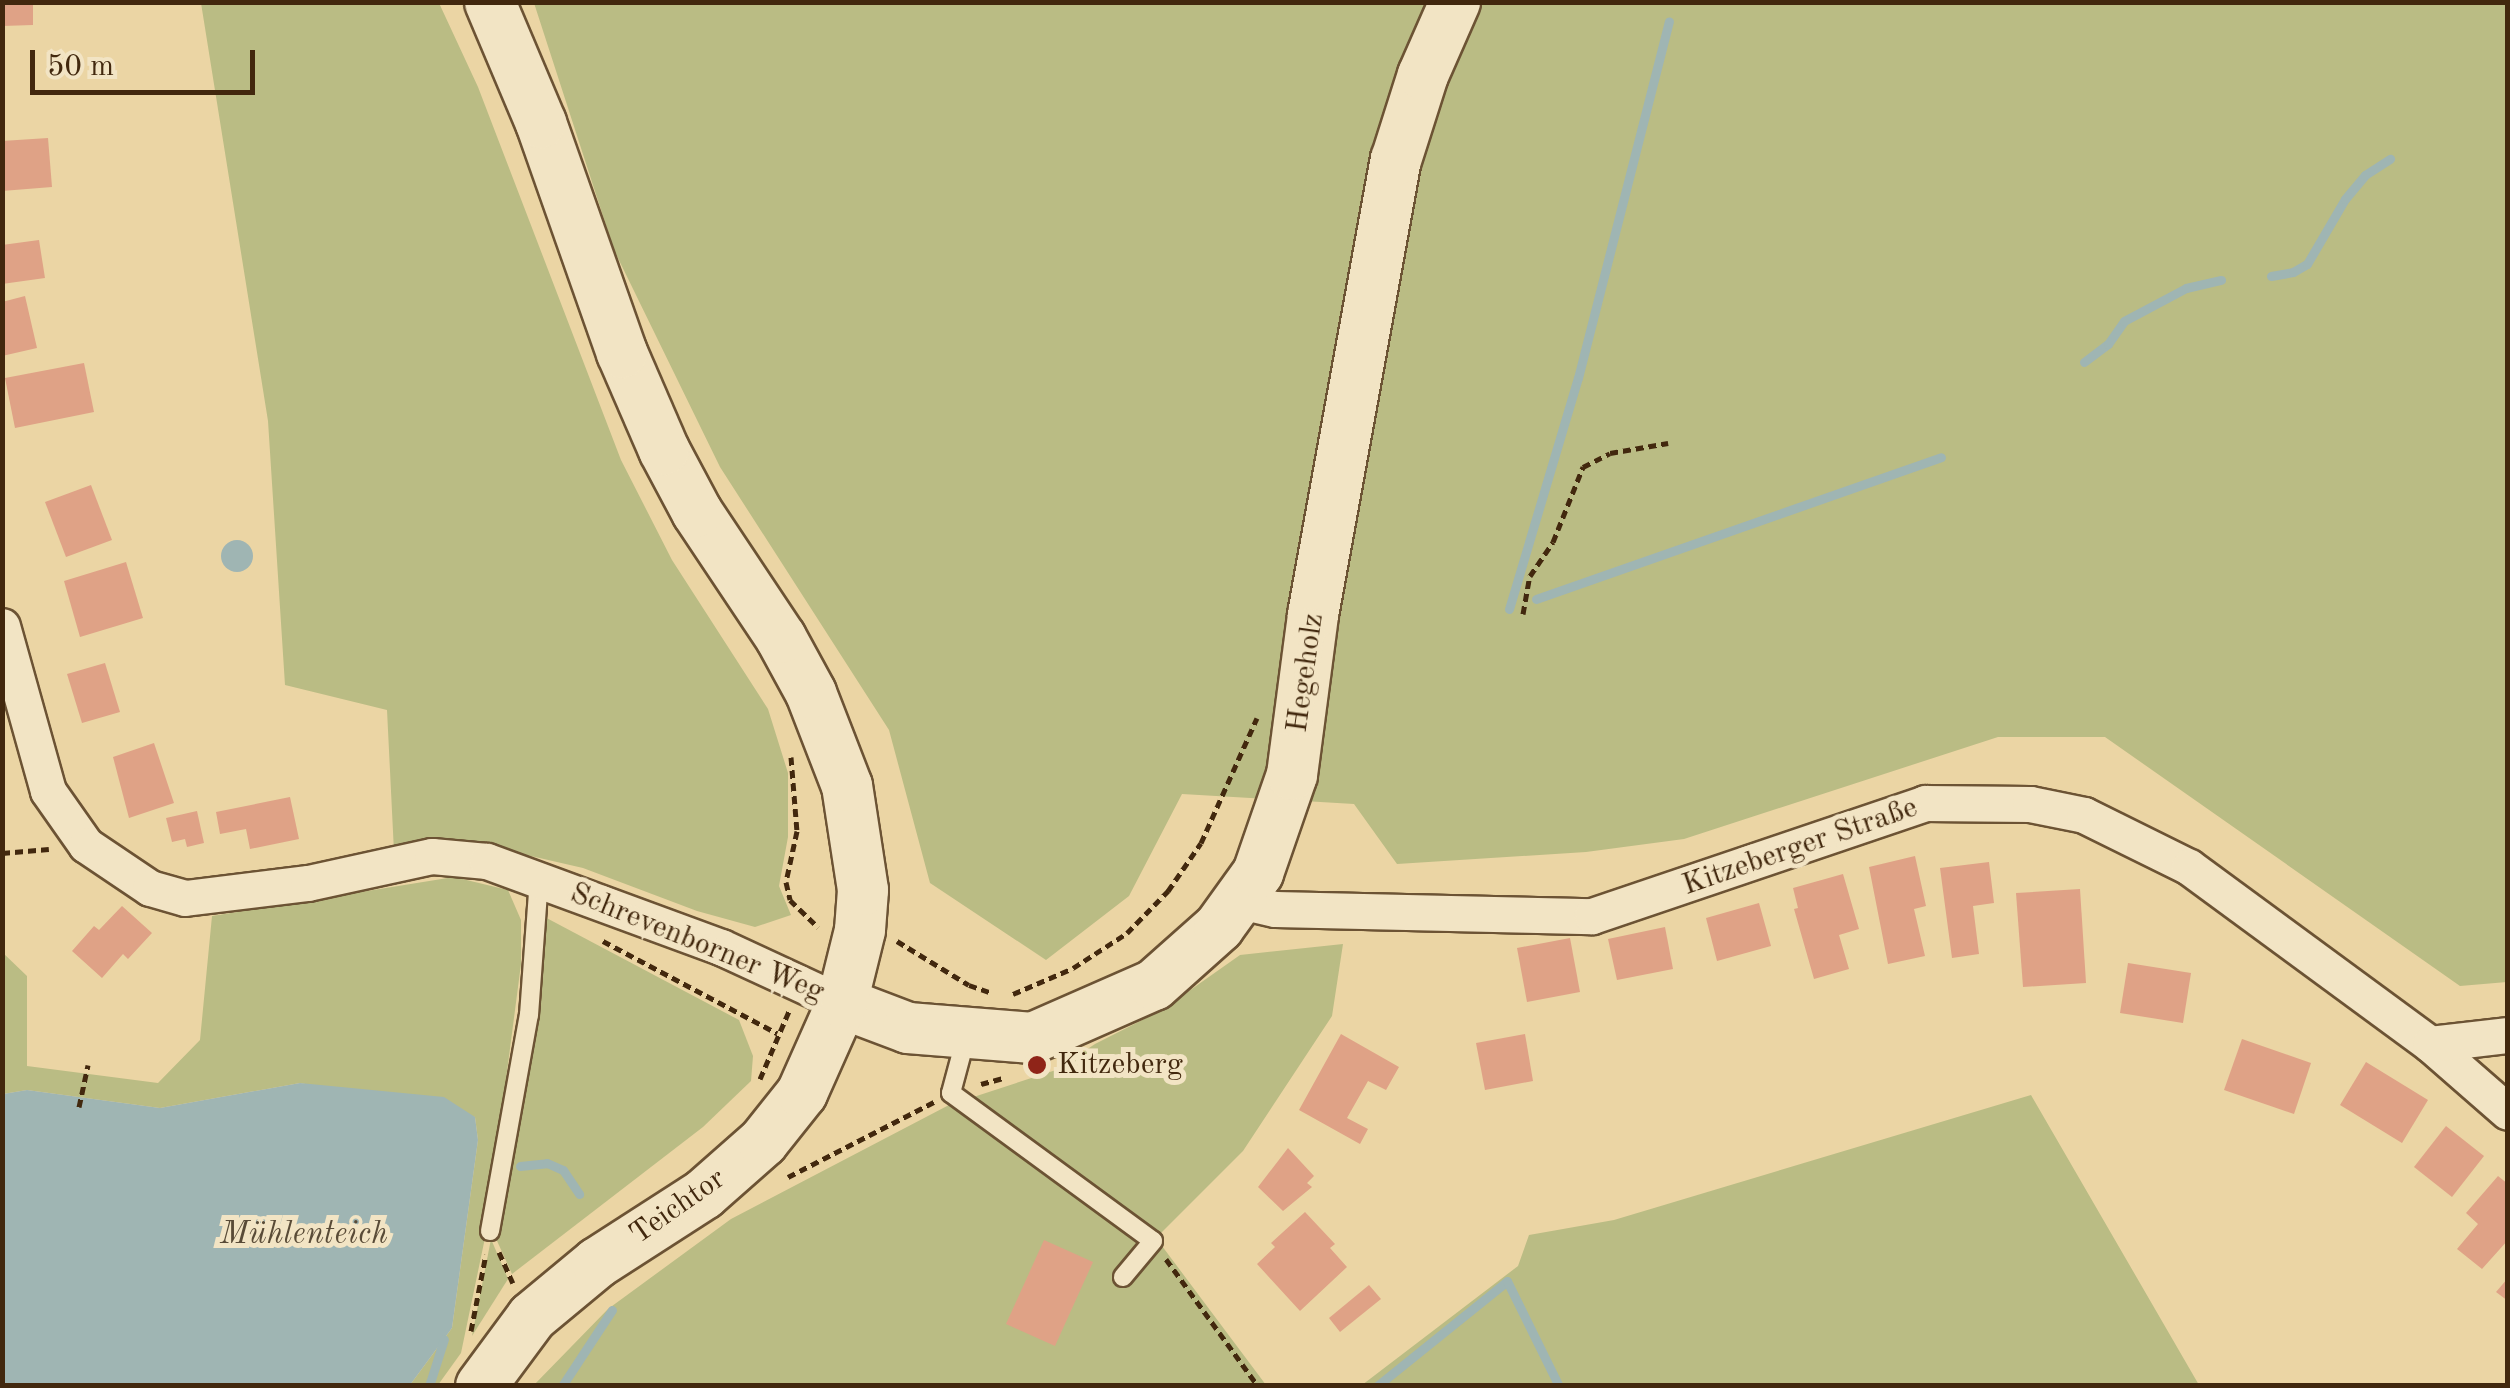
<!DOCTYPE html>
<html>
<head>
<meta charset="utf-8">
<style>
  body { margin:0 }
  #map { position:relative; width:2510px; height:1388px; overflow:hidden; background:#ebd5a4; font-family:"Old Standard TT",serif }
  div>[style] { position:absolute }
  .green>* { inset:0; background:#babc84 }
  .water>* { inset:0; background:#9fb5b3 }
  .round { border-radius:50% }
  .stream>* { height:9px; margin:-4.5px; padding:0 4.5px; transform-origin:4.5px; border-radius:4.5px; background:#9fb5b3 }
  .building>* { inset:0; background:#dfa286 }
  .path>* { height:5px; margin-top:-2.5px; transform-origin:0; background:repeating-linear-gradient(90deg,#42280e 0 8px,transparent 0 13px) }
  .roads { filter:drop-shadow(2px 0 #6c5334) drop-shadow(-2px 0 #6c5334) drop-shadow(0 2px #6c5334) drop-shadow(0 -2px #6c5334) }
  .lane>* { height:18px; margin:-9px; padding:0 9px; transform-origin:9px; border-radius:9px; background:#f2e4c4 }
  .street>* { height:35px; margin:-17.5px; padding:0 17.5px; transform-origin:17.5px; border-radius:17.5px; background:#f2e4c4 }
  .secondary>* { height:50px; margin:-25px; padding:0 25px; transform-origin:25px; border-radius:25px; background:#f2e4c4 }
  .dots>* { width:28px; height:28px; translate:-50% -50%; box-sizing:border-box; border:5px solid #f2e4c4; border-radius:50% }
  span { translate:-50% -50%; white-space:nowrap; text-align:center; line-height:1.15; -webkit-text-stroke:10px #f2e4c4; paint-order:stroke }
  .street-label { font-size:30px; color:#42280e }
  .poi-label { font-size:30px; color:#42280e }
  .left { translate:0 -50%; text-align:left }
  .water-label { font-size:32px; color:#594b37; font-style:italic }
  .frame { position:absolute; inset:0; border:5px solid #42280e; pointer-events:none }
  .scale { position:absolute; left:30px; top:50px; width:225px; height:45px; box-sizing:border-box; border:5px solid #42280e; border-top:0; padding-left:12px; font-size:30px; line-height:35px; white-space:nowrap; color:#42280e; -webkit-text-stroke:8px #f2e4c4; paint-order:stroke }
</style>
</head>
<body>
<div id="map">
  <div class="green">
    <i style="clip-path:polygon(201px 3px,439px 3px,478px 87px,621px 460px,672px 560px,768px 709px,788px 773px,788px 837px,779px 886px,791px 915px,755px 927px,697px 911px,583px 868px,505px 850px,394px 852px,387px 710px,285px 685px,268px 421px)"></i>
    <i style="clip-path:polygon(534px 3px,2507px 3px,2507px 982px,2460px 986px,2105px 737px,1998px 737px,1684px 839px,1586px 852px,1397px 864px,1354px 804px,1182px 794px,1129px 896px,1046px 960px,930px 883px,889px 730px,720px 467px,614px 250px)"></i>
    <i style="clip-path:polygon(454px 877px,508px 890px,521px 920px,521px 964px,486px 1233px,461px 1353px,438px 1385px,410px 1385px,452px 1328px,478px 1140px,475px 1117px,300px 1083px,160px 1108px,27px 1090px,3px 1094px,2px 952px,27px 976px,27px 1066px,158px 1083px,200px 1040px,212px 916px)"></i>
    <i style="clip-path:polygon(539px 914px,739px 1020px,753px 1056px,751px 1081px,703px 1127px,512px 1274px,493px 1232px)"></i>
    <i style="clip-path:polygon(1343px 944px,1332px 1016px,1243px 1151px,1156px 1238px,1266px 1385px,533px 1386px,608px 1309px,731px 1219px,949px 1105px,1056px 1070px,1095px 1044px,1162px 1010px,1240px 955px)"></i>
    <i style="clip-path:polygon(2031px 1095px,2199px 1385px,1362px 1385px,1518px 1266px,1529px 1235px,1614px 1220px)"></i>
    <i style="clip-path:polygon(491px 1239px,508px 1279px,472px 1336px)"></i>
  </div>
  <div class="water">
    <i class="round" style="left:221px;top:540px;width:32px;height:32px"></i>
    <i style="clip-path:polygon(300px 1083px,444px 1097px,475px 1117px,478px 1140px,452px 1328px,410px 1385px,3px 1385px,3px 1094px,27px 1090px,160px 1108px)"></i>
  </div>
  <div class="stream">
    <i style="left:2271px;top:276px;width:22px;rotate:-10deg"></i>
    <i style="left:2293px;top:272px;width:16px;rotate:-30deg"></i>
    <i style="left:2307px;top:264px;width:75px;rotate:-59.7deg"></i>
    <i style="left:2345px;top:199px;width:31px;rotate:-50deg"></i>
    <i style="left:2365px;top:175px;width:30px;rotate:-33deg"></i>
    <i style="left:2084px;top:362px;width:30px;rotate:-37deg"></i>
    <i style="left:2108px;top:344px;width:28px;rotate:-55deg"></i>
    <i style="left:2124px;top:321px;width:70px;rotate:-28deg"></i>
    <i style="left:2186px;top:288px;width:36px;rotate:-13deg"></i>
    <i style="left:1536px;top:599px;width:429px;rotate:-19.3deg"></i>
    <i style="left:1509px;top:609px;width:241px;rotate:-73.4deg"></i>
    <i style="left:1578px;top:378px;width:368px;rotate:-75.7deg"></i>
    <i style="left:520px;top:1166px;width:27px;rotate:-6deg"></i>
    <i style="left:547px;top:1163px;width:17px;rotate:24deg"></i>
    <i style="left:563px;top:1170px;width:29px;rotate:56deg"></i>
    <i style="left:429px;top:1386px;width:49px;rotate:-72.3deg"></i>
    <i style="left:562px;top:1386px;width:91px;rotate:-56.7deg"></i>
    <i style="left:1377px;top:1386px;width:167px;rotate:-38.9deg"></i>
    <i style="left:1507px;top:1281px;width:117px;rotate:63.7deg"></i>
  </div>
  <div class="building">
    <i style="clip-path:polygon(2px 2px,33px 2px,33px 25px,2px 26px)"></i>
    <i style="clip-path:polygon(48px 138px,52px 187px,2px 191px,2px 141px)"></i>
    <i style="clip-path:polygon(39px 240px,45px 278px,2px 284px,2px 245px)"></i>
    <i style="clip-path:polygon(25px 296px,37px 348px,2px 356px,2px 302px)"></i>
    <i style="clip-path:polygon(84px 363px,94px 412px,15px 428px,5px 378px)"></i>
    <i style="clip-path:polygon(91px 485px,112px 540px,66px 557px,45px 502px)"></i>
    <i style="clip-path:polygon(126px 562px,143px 618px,80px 637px,64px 581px)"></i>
    <i style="clip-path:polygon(105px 663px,120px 712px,82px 723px,67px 674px)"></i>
    <i style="clip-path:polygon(154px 743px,174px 803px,129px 818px,113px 757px)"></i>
    <i style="clip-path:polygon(290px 797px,299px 839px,250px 849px,246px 829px,220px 834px,216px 812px)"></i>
    <i style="clip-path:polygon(197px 811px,204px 843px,187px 847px,185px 839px,172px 842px,166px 818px)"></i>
    <i style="clip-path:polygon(1915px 856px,1926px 906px,1914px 909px,1925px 956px,1888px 964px,1869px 867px)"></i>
    <i style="clip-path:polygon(1989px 862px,1994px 903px,1973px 906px,1979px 954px,1952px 958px,1940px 868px)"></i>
    <i style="clip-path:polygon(1843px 874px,1859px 929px,1839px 935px,1849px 969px,1814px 979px,1794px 909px,1798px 908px,1793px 888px)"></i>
    <i style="clip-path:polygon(2080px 889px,2086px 983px,2023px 987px,2016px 893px)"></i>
    <i style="clip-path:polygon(1759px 903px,1771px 946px,1717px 961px,1706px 918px)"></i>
    <i style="clip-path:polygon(122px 906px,152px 933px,128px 959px,123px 954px,102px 978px,72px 951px,94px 926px,99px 930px)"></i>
    <i style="clip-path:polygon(1665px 927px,1673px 969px,1617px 980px,1608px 939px)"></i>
    <i style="clip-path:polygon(1570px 938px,1580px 992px,1527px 1002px,1517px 948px)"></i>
    <i style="clip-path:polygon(2128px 963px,2191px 973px,2183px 1023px,2120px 1013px)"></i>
    <i style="clip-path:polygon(1341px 1034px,1399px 1067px,1386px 1090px,1368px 1081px,1347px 1118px,1368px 1129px,1360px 1144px,1299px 1110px)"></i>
    <i style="clip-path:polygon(1525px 1034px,1533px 1081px,1485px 1090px,1476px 1043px)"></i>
    <i style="clip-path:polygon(2242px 1039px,2311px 1063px,2294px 1114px,2224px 1090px)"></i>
    <i style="clip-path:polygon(2366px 1062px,2428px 1100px,2402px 1143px,2340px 1105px)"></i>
    <i style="clip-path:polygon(2446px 1126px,2484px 1156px,2452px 1197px,2414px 1167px)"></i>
    <i style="clip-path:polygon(1288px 1148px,1314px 1176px,1307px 1183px,1312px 1187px,1283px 1211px,1258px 1187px)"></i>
    <i style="clip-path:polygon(2498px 1176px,2508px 1184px,2508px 1240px,2482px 1269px,2457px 1249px,2478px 1224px,2466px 1213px)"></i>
    <i style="clip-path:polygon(1305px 1212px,1335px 1244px,1330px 1248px,1347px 1267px,1300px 1311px,1257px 1264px,1275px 1247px,1271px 1243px)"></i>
    <i style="clip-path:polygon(1044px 1240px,1093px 1262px,1055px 1346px,1006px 1324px)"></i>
    <i style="clip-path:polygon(2508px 1278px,2508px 1301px,2496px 1292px)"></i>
    <i style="clip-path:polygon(1369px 1285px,1381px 1299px,1340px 1332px,1329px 1318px)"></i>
  </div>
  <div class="path">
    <i style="left:1523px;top:614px;width:39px;rotate:-80deg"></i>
    <i style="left:1530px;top:576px;width:41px;rotate:-55.9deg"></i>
    <i style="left:1553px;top:542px;width:81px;rotate:-68.2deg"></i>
    <i style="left:1583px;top:467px;width:30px;rotate:-27deg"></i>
    <i style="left:1610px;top:453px;width:59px;rotate:-9.8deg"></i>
    <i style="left:791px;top:757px;width:74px;rotate:85.4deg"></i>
    <i style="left:797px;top:831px;width:52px;rotate:102.2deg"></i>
    <i style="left:786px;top:882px;width:18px;rotate:77deg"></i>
    <i style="left:790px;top:900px;width:39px;rotate:44deg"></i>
    <i style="left:2px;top:853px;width:47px;rotate:-4.9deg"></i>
    <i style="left:603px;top:941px;width:197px;rotate:27.9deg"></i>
    <i style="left:897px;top:941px;width:84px;rotate:31.4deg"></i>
    <i style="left:969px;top:985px;width:24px;rotate:19deg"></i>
    <i style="left:1013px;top:994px;width:65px;rotate:-23.4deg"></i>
    <i style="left:1073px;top:968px;width:64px;rotate:-32.9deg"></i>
    <i style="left:1127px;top:933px;width:59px;rotate:-45.7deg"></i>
    <i style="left:1168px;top:891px;width:58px;rotate:-55.5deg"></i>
    <i style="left:1201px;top:843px;width:137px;rotate:-65.9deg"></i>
    <i style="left:760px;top:1079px;width:74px;rotate:-66.9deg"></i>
    <i style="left:981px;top:1084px;width:24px;rotate:-15deg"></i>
    <i style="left:79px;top:1107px;width:43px;rotate:-77.9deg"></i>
    <i style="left:788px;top:1177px;width:164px;rotate:-27.2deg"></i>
    <i style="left:499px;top:1252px;width:34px;rotate:66deg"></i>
    <i style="left:1166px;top:1259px;width:157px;rotate:54.1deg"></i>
    <i style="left:471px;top:1331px;width:78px;rotate:-79deg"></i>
  </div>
  <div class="roads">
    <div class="lane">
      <i style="left:966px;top:1037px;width:58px;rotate:105deg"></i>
      <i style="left:951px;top:1093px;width:250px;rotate:36.2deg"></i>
      <i style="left:1153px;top:1241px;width:47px;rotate:129.8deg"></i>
      <i style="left:490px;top:1231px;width:219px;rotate:-79.8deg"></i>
      <i style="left:529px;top:1015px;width:137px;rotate:-85.8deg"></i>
    </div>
    <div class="street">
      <i style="left:2px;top:626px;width:171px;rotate:74.4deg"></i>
      <i style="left:48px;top:791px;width:66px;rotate:54.9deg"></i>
      <i style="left:86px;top:845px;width:77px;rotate:33.9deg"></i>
      <i style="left:150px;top:888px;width:36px;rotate:16deg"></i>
      <i style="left:185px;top:898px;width:124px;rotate:-7deg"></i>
      <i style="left:308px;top:883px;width:127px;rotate:-12.3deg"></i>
      <i style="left:432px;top:856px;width:55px;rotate:5.2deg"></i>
      <i style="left:487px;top:861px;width:249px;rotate:20.2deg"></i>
      <i style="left:721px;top:947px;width:133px;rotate:24.8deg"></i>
      <i style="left:1240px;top:901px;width:36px;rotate:13deg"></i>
      <i style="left:1275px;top:909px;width:317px;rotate:1.3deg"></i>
      <i style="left:1592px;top:916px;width:352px;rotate:-18.7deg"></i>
      <i style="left:1925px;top:803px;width:105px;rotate:0.5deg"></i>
      <i style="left:2030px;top:804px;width:55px;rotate:11.5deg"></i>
      <i style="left:2084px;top:815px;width:117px;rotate:26.3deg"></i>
      <i style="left:2189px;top:867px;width:299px;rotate:36.3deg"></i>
      <i style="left:2430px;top:1044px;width:103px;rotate:41.1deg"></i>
      <i style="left:2430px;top:1044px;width:79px;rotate:-6.6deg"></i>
    </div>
    <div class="secondary">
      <i style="left:842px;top:1003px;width:71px;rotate:20.7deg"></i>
      <i style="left:908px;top:1028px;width:125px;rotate:4.6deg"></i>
      <i style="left:1033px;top:1038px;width:132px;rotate:-23.7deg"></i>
      <i style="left:1154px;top:985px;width:87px;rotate:-41.7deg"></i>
      <i style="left:1219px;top:927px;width:67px;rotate:-54.2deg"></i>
      <i style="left:1258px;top:873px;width:104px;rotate:-70.9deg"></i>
      <i style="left:1292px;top:775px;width:161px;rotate:-82.5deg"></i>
      <i style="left:1313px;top:615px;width:463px;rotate:-79.7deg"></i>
      <i style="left:1396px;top:160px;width:89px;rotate:-72.4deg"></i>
      <i style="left:1423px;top:75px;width:80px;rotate:-66.3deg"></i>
      <i style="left:481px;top:1386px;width:86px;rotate:-53.5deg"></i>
      <i style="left:532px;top:1317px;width:85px;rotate:-39.7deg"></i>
      <i style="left:597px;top:1263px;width:127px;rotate:-32.8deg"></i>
      <i style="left:704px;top:1194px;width:79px;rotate:-41.4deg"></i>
      <i style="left:763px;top:1142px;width:63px;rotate:-51.5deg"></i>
      <i style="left:802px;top:1093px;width:98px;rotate:-66deg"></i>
      <i style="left:842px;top:1003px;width:75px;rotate:-76.1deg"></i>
      <i style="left:860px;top:930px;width:40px;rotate:-85.7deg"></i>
      <i style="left:863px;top:890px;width:105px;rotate:-98.7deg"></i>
      <i style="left:847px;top:786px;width:100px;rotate:-111.2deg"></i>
      <i style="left:811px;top:693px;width:63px;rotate:-118.6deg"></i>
      <i style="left:781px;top:638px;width:151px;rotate:-123.7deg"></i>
      <i style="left:697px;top:512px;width:70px;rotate:-118deg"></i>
      <i style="left:664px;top:450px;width:106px;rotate:-113.4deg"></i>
      <i style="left:622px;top:353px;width:244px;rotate:-109.4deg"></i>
      <i style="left:541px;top:123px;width:131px;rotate:-112.9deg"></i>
    </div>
  </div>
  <div class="dots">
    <i style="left:1037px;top:1065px;background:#8f2418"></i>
  </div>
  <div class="street-label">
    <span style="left:1306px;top:673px;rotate:-82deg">Hegeholz</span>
    <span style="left:1800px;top:847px;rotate:-19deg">Kitzeberger Straße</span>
    <span style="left:697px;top:943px;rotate:22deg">Schrevenborner Weg</span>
    <span style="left:678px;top:1207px;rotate:-35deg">Teichtor</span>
  </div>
  <div class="poi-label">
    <span class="left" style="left:1057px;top:1065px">Kitzeberg</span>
  </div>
  <div class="water-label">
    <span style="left:304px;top:1235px">Mühlenteich</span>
  </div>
  <div class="frame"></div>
  <div class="scale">50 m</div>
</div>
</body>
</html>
